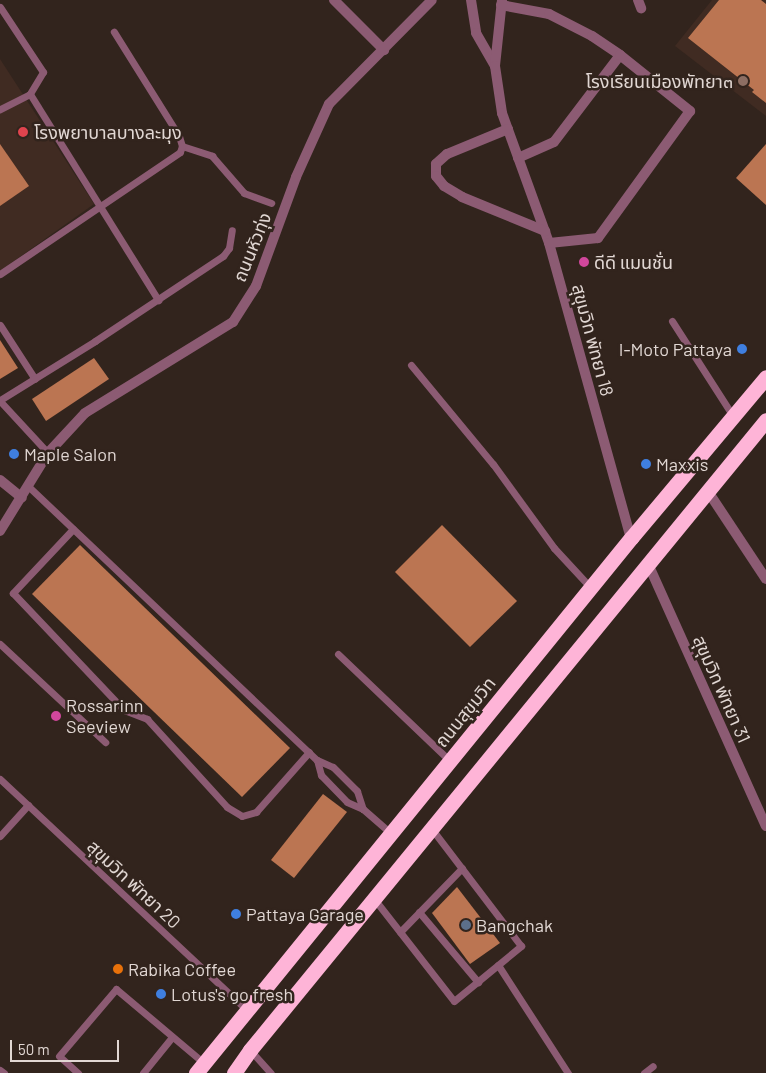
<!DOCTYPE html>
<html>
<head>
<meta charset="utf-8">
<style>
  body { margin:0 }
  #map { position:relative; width:766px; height:1073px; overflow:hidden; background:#32241d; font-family:Barlow,"Noto Sans Thai",sans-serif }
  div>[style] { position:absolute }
  .built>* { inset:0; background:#402b22 }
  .building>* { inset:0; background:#bb7552 }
  .lane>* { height:7px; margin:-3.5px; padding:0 3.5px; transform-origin:3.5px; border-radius:3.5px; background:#8c5b73 }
  .street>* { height:10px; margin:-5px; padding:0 5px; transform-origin:5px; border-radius:5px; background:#8c5b73 }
  .highway>* { height:15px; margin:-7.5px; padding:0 7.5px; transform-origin:7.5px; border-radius:7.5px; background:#feb4d7 }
  .dots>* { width:14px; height:14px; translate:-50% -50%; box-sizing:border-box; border:2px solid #32241d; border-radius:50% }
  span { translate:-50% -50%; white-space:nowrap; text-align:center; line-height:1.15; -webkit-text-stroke:5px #32241d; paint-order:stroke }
  .poi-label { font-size:18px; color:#e1d7d3 }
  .right { translate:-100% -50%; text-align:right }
  .left { translate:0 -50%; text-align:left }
  .street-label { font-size:18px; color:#e1d7d3 }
  .scale { position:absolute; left:10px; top:1040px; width:109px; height:22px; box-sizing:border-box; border:2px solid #e1d7d3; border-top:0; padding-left:6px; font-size:15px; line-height:18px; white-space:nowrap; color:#e1d7d3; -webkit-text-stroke:4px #32241d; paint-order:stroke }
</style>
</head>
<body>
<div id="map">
  <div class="built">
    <i style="clip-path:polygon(712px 0,766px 0,766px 116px,675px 46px)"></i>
    <i style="clip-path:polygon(0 59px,94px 204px,0 271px)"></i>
  </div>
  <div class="building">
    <i style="clip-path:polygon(719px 0,761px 0,766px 4px,766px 103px,752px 92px,754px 90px,688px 38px)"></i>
    <i style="clip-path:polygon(0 144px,29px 186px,0 206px)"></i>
    <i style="clip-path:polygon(766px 144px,766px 205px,736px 178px)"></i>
    <i style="clip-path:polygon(0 340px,18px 368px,0 379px)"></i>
    <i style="clip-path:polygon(94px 358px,109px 379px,46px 421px,32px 399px)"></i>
    <i style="clip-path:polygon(442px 525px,517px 601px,470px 647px,395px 572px)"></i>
    <i style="clip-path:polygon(80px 545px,290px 748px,242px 797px,32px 594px)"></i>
    <i style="clip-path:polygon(323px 794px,347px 812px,294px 878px,271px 860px)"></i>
    <i style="clip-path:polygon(457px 887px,500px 943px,470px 964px,432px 913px)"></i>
  </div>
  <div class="lane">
    <i style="left:0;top:7px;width:78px;rotate:56.5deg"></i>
    <i style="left:43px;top:72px;width:26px;rotate:121deg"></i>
    <i style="left:30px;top:94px;width:34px;rotate:153deg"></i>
    <i style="left:30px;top:94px;width:243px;rotate:58.1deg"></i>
    <i style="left:182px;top:146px;width:32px;rotate:18deg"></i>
    <i style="left:212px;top:156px;width:49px;rotate:49.1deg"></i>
    <i style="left:244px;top:193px;width:29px;rotate:20deg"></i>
    <i style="left:0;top:274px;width:217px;rotate:-34.1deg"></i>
    <i style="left:180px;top:152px;width:6px;rotate:-72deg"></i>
    <i style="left:182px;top:146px;width:10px;rotate:-107deg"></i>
    <i style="left:179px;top:136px;width:123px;rotate:-122deg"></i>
    <i style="left:672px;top:321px;width:113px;rotate:57.3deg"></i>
    <i style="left:0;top:325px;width:64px;rotate:57.1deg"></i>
    <i style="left:411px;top:365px;width:129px;rotate:50.4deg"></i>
    <i style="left:493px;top:464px;width:104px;rotate:54deg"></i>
    <i style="left:554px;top:548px;width:54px;rotate:47.2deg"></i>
    <i style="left:0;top:400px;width:112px;rotate:-31.8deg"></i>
    <i style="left:95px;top:341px;width:154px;rotate:-33.6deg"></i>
    <i style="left:223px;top:256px;width:10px;rotate:-53deg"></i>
    <i style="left:229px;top:248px;width:18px;rotate:-81deg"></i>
    <i style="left:0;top:401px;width:71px;rotate:47.3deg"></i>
    <i style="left:29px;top:487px;width:397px;rotate:43.5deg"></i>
    <i style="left:317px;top:760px;width:17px;rotate:24deg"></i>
    <i style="left:333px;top:767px;width:34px;rotate:45deg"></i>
    <i style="left:357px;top:791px;width:19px;rotate:72deg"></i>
    <i style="left:73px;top:529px;width:88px;rotate:133.2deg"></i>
    <i style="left:13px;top:593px;width:161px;rotate:46.5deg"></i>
    <i style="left:124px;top:710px;width:25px;rotate:21deg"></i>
    <i style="left:147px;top:719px;width:119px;rotate:47.7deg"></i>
    <i style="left:227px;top:807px;width:17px;rotate:31deg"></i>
    <i style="left:242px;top:816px;width:15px;rotate:-16deg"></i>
    <i style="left:256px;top:812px;width:80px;rotate:-48.5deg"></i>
    <i style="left:0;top:644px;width:144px;rotate:43deg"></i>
    <i style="left:338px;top:654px;width:155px;rotate:43.7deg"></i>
    <i style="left:317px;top:760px;width:16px;rotate:75deg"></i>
    <i style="left:321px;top:775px;width:37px;rotate:46deg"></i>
    <i style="left:347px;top:802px;width:17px;rotate:24deg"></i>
    <i style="left:363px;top:809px;width:37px;rotate:41deg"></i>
    <i style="left:0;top:779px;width:338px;rotate:43.1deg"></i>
    <i style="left:0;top:836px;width:42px;rotate:-47.9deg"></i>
    <i style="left:375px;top:900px;width:128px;rotate:52deg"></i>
    <i style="left:454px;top:1001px;width:87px;rotate:-39.4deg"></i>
    <i style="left:521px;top:946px;width:147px;rotate:-127.3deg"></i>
    <i style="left:419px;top:912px;width:92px;rotate:49.9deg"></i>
    <i style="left:400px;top:932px;width:89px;rotate:-45.9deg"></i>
    <i style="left:498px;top:965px;width:129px;rotate:57.1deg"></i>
    <i style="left:250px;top:1050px;width:31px;rotate:48deg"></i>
    <i style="left:0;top:1070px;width:5px;rotate:37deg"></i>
    <i style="left:78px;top:1073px;width:25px;rotate:-138deg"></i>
    <i style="left:59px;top:1056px;width:88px;rotate:-49.6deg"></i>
    <i style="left:116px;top:989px;width:115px;rotate:40.1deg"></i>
    <i style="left:143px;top:1073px;width:46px;rotate:-51.1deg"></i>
    <i style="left:644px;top:1073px;width:11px;rotate:-38deg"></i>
  </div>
  <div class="street">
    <i style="left:334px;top:0;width:71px;rotate:45deg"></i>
    <i style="left:471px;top:0;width:33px;rotate:81deg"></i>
    <i style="left:476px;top:33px;width:38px;rotate:60deg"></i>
    <i style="left:502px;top:0;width:66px;rotate:96.1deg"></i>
    <i style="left:495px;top:66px;width:48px;rotate:81.5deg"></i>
    <i style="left:502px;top:113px;width:138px;rotate:70.1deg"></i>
    <i style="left:549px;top:243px;width:306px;rotate:74.5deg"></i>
    <i style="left:638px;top:0;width:9px;rotate:69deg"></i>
    <i style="left:501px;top:5px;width:49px;rotate:10.6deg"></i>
    <i style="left:549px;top:14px;width:48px;rotate:27.1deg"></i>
    <i style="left:592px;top:36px;width:34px;rotate:34deg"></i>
    <i style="left:508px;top:129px;width:66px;rotate:157.7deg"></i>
    <i style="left:447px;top:154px;width:15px;rotate:138deg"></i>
    <i style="left:436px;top:164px;width:12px;rotate:90deg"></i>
    <i style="left:436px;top:176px;width:13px;rotate:51deg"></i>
    <i style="left:444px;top:186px;width:21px;rotate:31deg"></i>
    <i style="left:462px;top:197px;width:90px;rotate:22.3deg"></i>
    <i style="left:518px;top:158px;width:39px;rotate:-24deg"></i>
    <i style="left:554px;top:142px;width:109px;rotate:-52.8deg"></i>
    <i style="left:620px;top:55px;width:90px;rotate:38.7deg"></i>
    <i style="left:690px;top:111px;width:157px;rotate:125.9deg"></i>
    <i style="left:598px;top:238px;width:49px;rotate:174.2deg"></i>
    <i style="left:0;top:480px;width:28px;rotate:39deg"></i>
    <i style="left:709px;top:493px;width:103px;rotate:56.5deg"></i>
    <i style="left:0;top:531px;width:92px;rotate:-58.4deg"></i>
    <i style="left:48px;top:453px;width:54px;rotate:-47.2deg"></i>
    <i style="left:85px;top:413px;width:174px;rotate:-31.6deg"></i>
    <i style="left:233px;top:322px;width:43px;rotate:-57.4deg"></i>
    <i style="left:256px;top:286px;width:116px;rotate:-69.8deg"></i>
    <i style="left:296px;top:177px;width:80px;rotate:-65.7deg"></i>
    <i style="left:329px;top:104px;width:146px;rotate:-45.3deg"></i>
    <i style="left:649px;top:566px;width:285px;rotate:65.8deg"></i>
  </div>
  <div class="highway">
    <i style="left:196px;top:1073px;width:690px;rotate:-50.89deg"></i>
    <i style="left:631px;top:538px;width:210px;rotate:-50deg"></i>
    <i style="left:234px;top:1073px;width:28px;rotate:-55deg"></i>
    <i style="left:250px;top:1050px;width:814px;rotate:-50.68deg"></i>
  </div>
  <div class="dots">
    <i style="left:743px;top:81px;background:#8d6e63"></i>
    <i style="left:23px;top:132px;background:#e0444e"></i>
    <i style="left:584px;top:262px;background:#d1479c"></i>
    <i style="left:742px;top:349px;background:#3f7fe0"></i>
    <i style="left:14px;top:454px;background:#3f7fe0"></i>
    <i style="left:646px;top:464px;background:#3f7fe0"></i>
    <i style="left:56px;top:716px;background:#d1479c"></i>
    <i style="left:236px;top:914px;background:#3f7fe0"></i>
    <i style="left:466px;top:925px;background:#5c6f8a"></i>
    <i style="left:118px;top:969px;background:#e8710a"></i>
    <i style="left:161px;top:994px;background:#3f7fe0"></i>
  </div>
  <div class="poi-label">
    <span class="right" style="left:733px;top:81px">โรงเรียนเมืองพัทยา๓</span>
    <span class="left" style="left:34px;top:132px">โรงพยาบาลบางละมุง</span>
    <span class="left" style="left:594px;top:262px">ดีดี แมนชั่น</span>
    <span class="right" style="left:732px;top:349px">I-Moto Pattaya</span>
    <span class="left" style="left:24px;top:454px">Maple Salon</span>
    <span class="left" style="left:656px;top:464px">Maxxis</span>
    <span class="left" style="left:66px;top:716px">Rossarinn<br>Seeview</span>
    <span class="left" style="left:246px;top:914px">Pattaya Garage</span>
    <span class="left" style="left:476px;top:925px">Bangchak</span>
    <span class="left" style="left:128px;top:969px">Rabika Coffee</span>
    <span class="left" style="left:171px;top:994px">Lotus's go fresh</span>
  </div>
  <div class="street-label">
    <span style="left:252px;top:247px;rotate:-68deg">ถนนหัวทุ่ง</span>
    <span style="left:593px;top:340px;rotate:75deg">สุขุมวิท พัทยา 18</span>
    <span style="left:722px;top:689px;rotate:66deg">สุขุมวิท พัทยา 31</span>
    <span style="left:465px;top:712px;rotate:-51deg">ถนนสุขุมวิท</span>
    <span style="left:134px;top:884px;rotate:43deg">สุขุมวิท พัทยา 20</span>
  </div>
  <div class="scale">50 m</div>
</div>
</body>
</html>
